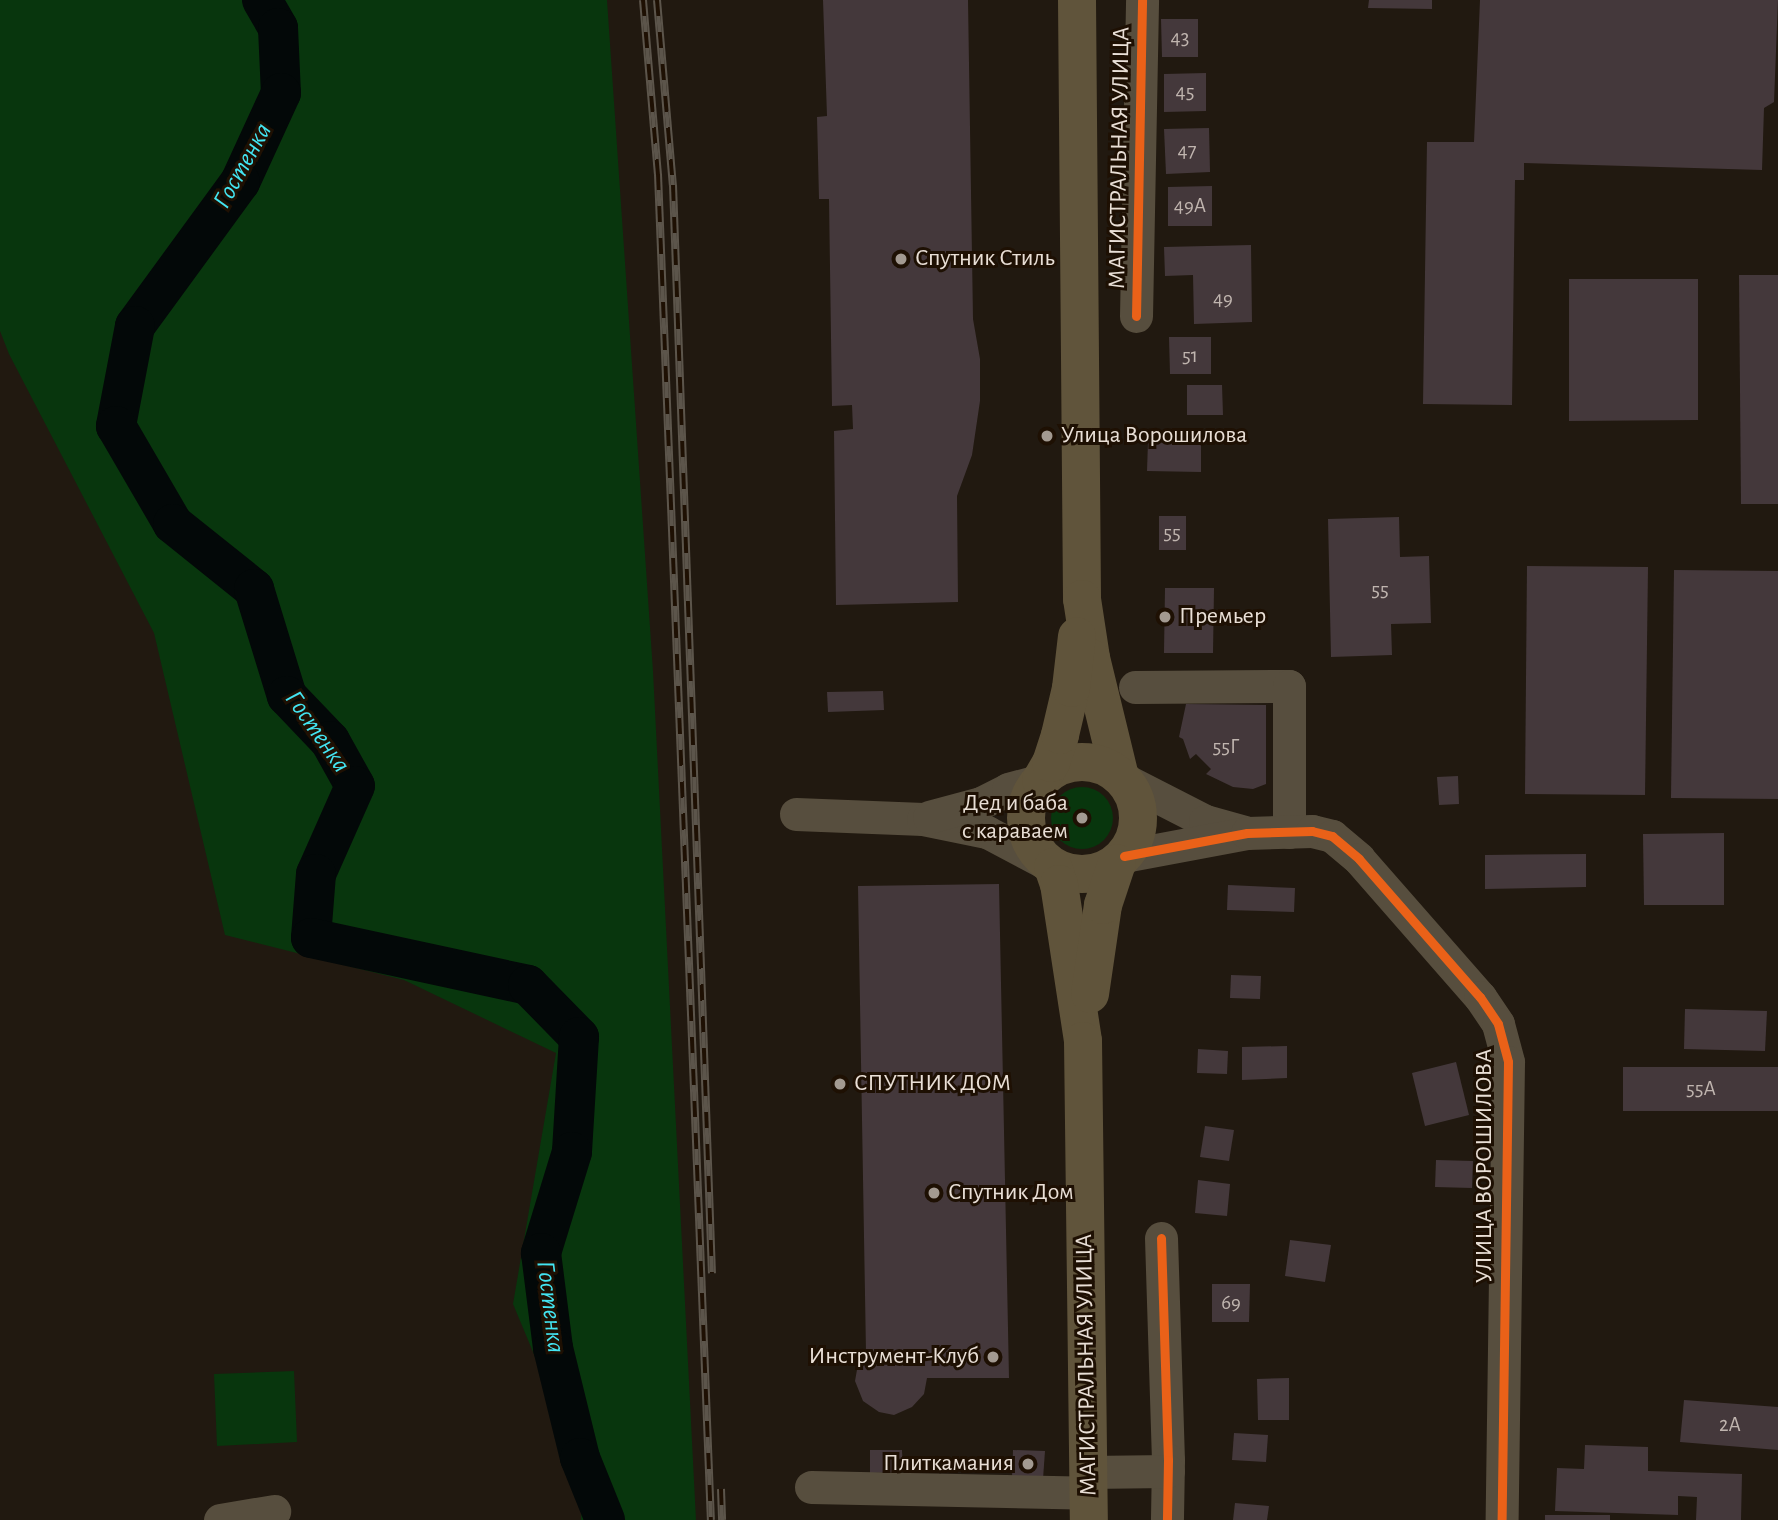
<!DOCTYPE html>
<html>
<head>
<meta charset="utf-8">
<style>
  body { margin:0 }
  #map { position:relative; width:1778px; height:1520px; overflow:hidden; background:#211910; font-family:"Alegreya Sans",sans-serif }
  div>[style] { position:absolute }
  .green>* { inset:0; background:#08360d }
  .round { border-radius:50% }
  .river>* { height:40px; margin:-20px; padding:0 20px; transform-origin:20px; border-radius:20px; background:#030808 }
  .building>* { inset:0; background:#44383b }
  .minor>* { height:33px; margin:-16.5px; padding:0 16.5px; transform-origin:16.5px; border-radius:16.5px; background:#574e3e }
  .major>* { height:38px; margin:-19px; padding:0 19px; transform-origin:19px; border-radius:19px; background:#60543b }
  .major>.ring { margin:-19px; padding:0; box-sizing:content-box; background:none; border:38px solid #60543b; border-radius:50% }
  .rail>* { height:8px; margin-top:-4px; transform-origin:0; background:repeating-linear-gradient(90deg,#1e1003 0 16px,#5c554b 0 32px); box-sizing:border-box; border-block:2px solid #5c554b }
  .cycleway>* { height:9px; margin:-4.5px; padding:0 4.5px; transform-origin:4.5px; border-radius:4.5px; background:#ea6118 }
  .dots>* { width:19px; height:19px; translate:-50% -50%; box-sizing:border-box; border:4px solid #1e1003; border-radius:50% }
  span { translate:-50% -50%; white-space:nowrap; text-align:center; line-height:1.15; -webkit-text-stroke:6px #1e1003; paint-order:stroke }
  .number-label { font-size:21px; color:#c0b5af }
  .number-label span { -webkit-text-stroke-width:0 }
  .street-label { font-size:24px; color:#e9dfd6 }
  .poi-label { font-size:24px; color:#e9dfd6 }
  .left { translate:0 -50%; text-align:left }
  .right { translate:-100% -50%; text-align:right }
  .water-label { font-size:26px; color:#43e5f2; font-style:italic }
</style>
</head>
<body>
<div id="map">
  <div class="green">
    <i style="clip-path:polygon(0 0,607px 0,653px 671px,696px 1520px,581px 1520px,584px 1474px,513px 1304px,556px 1053px,404px 980px,225px 935px,154px 633px,9px 354px,0 331px)"></i>
    <i class="round" style="left:1051px;top:787px;width:62px;height:62px"></i>
    <i style="clip-path:polygon(294px 1371px,297px 1442px,217px 1446px,214px 1374px)"></i>
  </div>
  <div class="river">
    <i style="left:262px;top:0;width:32px;rotate:60deg"></i>
    <i style="left:278px;top:28px;width:65px;rotate:87.4deg"></i>
    <i style="left:281px;top:93px;width:98px;rotate:114.7deg"></i>
    <i style="left:240px;top:182px;width:178px;rotate:126.1deg"></i>
    <i style="left:135px;top:326px;width:102px;rotate:100.8deg"></i>
    <i style="left:116px;top:426px;width:113px;rotate:59.8deg"></i>
    <i style="left:173px;top:524px;width:104px;rotate:38.7deg"></i>
    <i style="left:254px;top:589px;width:112px;rotate:72.9deg"></i>
    <i style="left:287px;top:696px;width:62px;rotate:46.3deg"></i>
    <i style="left:330px;top:741px;width:51px;rotate:60.9deg"></i>
    <i style="left:355px;top:786px;width:96px;rotate:113.9deg"></i>
    <i style="left:316px;top:874px;width:64px;rotate:94.5deg"></i>
    <i style="left:311px;top:938px;width:222px;rotate:12.2deg"></i>
    <i style="left:528px;top:985px;width:73px;rotate:45.6deg"></i>
    <i style="left:579px;top:1037px;width:115px;rotate:93.5deg"></i>
    <i style="left:572px;top:1152px;width:106px;rotate:107.1deg"></i>
    <i style="left:541px;top:1253px;width:96px;rotate:82.8deg"></i>
    <i style="left:553px;top:1348px;width:113px;rotate:76.2deg"></i>
    <i style="left:580px;top:1458px;width:67px;rotate:68deg"></i>
  </div>
  <div class="building">
    <i style="clip-path:polygon(823px 0,968px 0,973px 319px,980px 359px,980px 401px,972px 455px,957px 496px,958px 602px,836px 605px,834px 431px,853px 429px,852px 405px,832px 406px,829px 199px,819px 199px,817px 117px,827px 116px)"></i>
    <i style="clip-path:polygon(1369px 0,1432px 0,1432px 9px,1368px 8px)"></i>
    <i style="clip-path:polygon(1480px 0,1778px 0,1774px 102px,1764px 108px,1762px 170px,1524px 163px,1524px 180px,1515px 180px,1512px 405px,1423px 404px,1427px 142px,1474px 142px)"></i>
    <i style="clip-path:polygon(1161px 19px,1198px 19px,1198px 57px,1162px 57px)"></i>
    <i style="clip-path:polygon(1206px 73px,1206px 111px,1164px 112px,1164px 74px)"></i>
    <i style="clip-path:polygon(1209px 128px,1210px 172px,1166px 174px,1164px 129px)"></i>
    <i style="clip-path:polygon(1212px 186px,1212px 226px,1168px 226px,1168px 187px)"></i>
    <i style="clip-path:polygon(1251px 245px,1252px 322px,1194px 324px,1193px 275px,1165px 276px,1164px 247px)"></i>
    <i style="clip-path:polygon(1739px 275px,1778px 275px,1778px 504px,1741px 504px)"></i>
    <i style="clip-path:polygon(1569px 279px,1698px 279px,1698px 420px,1569px 421px)"></i>
    <i style="clip-path:polygon(1169px 337px,1211px 337px,1211px 374px,1170px 374px)"></i>
    <i style="clip-path:polygon(1187px 385px,1222px 385px,1223px 415px,1187px 415px)"></i>
    <i style="clip-path:polygon(1148px 442px,1201px 443px,1201px 472px,1147px 471px)"></i>
    <i style="clip-path:polygon(1159px 516px,1186px 516px,1186px 550px,1159px 550px)"></i>
    <i style="clip-path:polygon(1399px 517px,1400px 557px,1429px 556px,1431px 623px,1391px 624px,1392px 655px,1331px 657px,1328px 519px)"></i>
    <i style="clip-path:polygon(1527px 566px,1648px 567px,1645px 795px,1525px 794px)"></i>
    <i style="clip-path:polygon(1674px 570px,1778px 571px,1778px 799px,1671px 798px)"></i>
    <i style="clip-path:polygon(1165px 588px,1214px 588px,1213px 653px,1164px 653px)"></i>
    <i style="clip-path:polygon(883px 691px,884px 710px,828px 712px,827px 692px)"></i>
    <i style="clip-path:polygon(1186px 704px,1266px 705px,1266px 784px,1253px 789px,1233px 787px,1206px 774px,1211px 769px,1196px 754px,1190px 759px,1183px 739px,1179px 737px)"></i>
    <i style="clip-path:polygon(1458px 776px,1459px 804px,1439px 805px,1437px 777px)"></i>
    <i style="clip-path:polygon(1724px 833px,1724px 905px,1644px 905px,1643px 834px)"></i>
    <i style="clip-path:polygon(1586px 854px,1586px 887px,1485px 889px,1485px 855px)"></i>
    <i style="clip-path:polygon(999px 884px,1009px 1378px,927px 1378px,924px 1394px,912px 1407px,894px 1415px,879px 1412px,863px 1401px,855px 1381px,858px 1364px,866px 1353px,858px 886px)"></i>
    <i style="clip-path:polygon(1228px 885px,1295px 888px,1294px 912px,1227px 910px)"></i>
    <i style="clip-path:polygon(1231px 975px,1261px 976px,1260px 999px,1230px 998px)"></i>
    <i style="clip-path:polygon(1685px 1009px,1767px 1011px,1765px 1051px,1684px 1049px)"></i>
    <i style="clip-path:polygon(1287px 1046px,1287px 1078px,1242px 1080px,1242px 1047px)"></i>
    <i style="clip-path:polygon(1198px 1049px,1228px 1051px,1227px 1074px,1197px 1073px)"></i>
    <i style="clip-path:polygon(1456px 1062px,1469px 1115px,1425px 1126px,1412px 1073px)"></i>
    <i style="clip-path:polygon(1623px 1067px,1778px 1067px,1778px 1111px,1623px 1111px)"></i>
    <i style="clip-path:polygon(1205px 1126px,1234px 1130px,1229px 1161px,1200px 1157px)"></i>
    <i style="clip-path:polygon(1436px 1160px,1473px 1161px,1472px 1188px,1435px 1187px)"></i>
    <i style="clip-path:polygon(1198px 1180px,1230px 1184px,1227px 1216px,1195px 1213px)"></i>
    <i style="clip-path:polygon(1290px 1240px,1331px 1245px,1325px 1282px,1285px 1276px)"></i>
    <i style="clip-path:polygon(1212px 1284px,1250px 1284px,1249px 1322px,1212px 1322px)"></i>
    <i style="clip-path:polygon(1289px 1378px,1289px 1420px,1258px 1420px,1257px 1379px)"></i>
    <i style="clip-path:polygon(1684px 1400px,1778px 1407px,1778px 1450px,1680px 1442px)"></i>
    <i style="clip-path:polygon(1234px 1433px,1268px 1435px,1266px 1462px,1232px 1460px)"></i>
    <i style="clip-path:polygon(1585px 1445px,1648px 1447px,1648px 1471px,1742px 1474px,1741px 1520px,1696px 1520px,1697px 1497px,1678px 1496px,1678px 1515px,1555px 1511px,1557px 1468px,1584px 1469px)"></i>
    <i style="clip-path:polygon(870px 1450px,902px 1450px,903px 1472px,870px 1473px)"></i>
    <i style="clip-path:polygon(1013px 1450px,1045px 1451px,1043px 1479px,1012px 1478px)"></i>
    <i style="clip-path:polygon(1235px 1503px,1269px 1506px,1267px 1520px,1233px 1520px)"></i>
    <i style="clip-path:polygon(1545px 1515px,1610px 1515px,1610px 1520px,1545px 1520px)"></i>
  </div>
  <div class="minor">
    <i style="left:1136px;top:316px;width:316px;rotate:-88.9deg"></i>
    <i style="left:1135px;top:687px;width:154px;rotate:-0.4deg"></i>
    <i style="left:1289px;top:686px;width:146px;rotate:90deg"></i>
    <i style="left:1125px;top:780px;width:90px;rotate:27.1deg"></i>
    <i style="left:1205px;top:821px;width:41px;rotate:15.4deg"></i>
    <i style="left:796px;top:814px;width:127px;rotate:2.3deg"></i>
    <i style="left:923px;top:819px;width:65px;rotate:11.5deg"></i>
    <i style="left:987px;top:832px;width:64px;rotate:27.8deg"></i>
    <i style="left:929px;top:817px;width:54px;rotate:-15.1deg"></i>
    <i style="left:981px;top:803px;width:30px;rotate:-27deg"></i>
    <i style="left:1008px;top:789px;width:34px;rotate:-15deg"></i>
    <i style="left:1124px;top:856px;width:125px;rotate:-10.6deg"></i>
    <i style="left:1247px;top:833px;width:65px;rotate:-1.8deg"></i>
    <i style="left:1312px;top:831px;width:21px;rotate:14deg"></i>
    <i style="left:1332px;top:836px;width:35px;rotate:40deg"></i>
    <i style="left:1359px;top:859px;width:184px;rotate:48.8deg"></i>
    <i style="left:1480px;top:997px;width:32px;rotate:56deg"></i>
    <i style="left:1498px;top:1024px;width:39px;rotate:75deg"></i>
    <i style="left:1508px;top:1062px;width:458px;rotate:90.8deg"></i>
    <i style="left:1161px;top:1238px;width:222px;rotate:88.2deg"></i>
    <i style="left:1168px;top:1460px;width:60px;rotate:91deg"></i>
    <i style="left:1088px;top:1472px;width:80px;rotate:-0.7deg"></i>
    <i style="left:811px;top:1487px;width:278px;rotate:1.2deg"></i>
    <i style="left:220px;top:1520px;width:55px;rotate:-9.5deg"></i>
  </div>
  <div class="major">
    <i style="left:1077px;top:0;width:599px;rotate:89.52deg"></i>
    <i style="left:1082px;top:599px;width:60px;rotate:81.3deg"></i>
    <i style="left:1091px;top:658px;width:122px;rotate:76.3deg"></i>
    <i class="ring" style="left:1026px;top:762px;width:74px;height:74px"></i>
    <i style="left:1041px;top:780px;width:20px;rotate:-60deg"></i>
    <i style="left:1051px;top:763px;width:29px;rotate:-72deg"></i>
    <i style="left:1060px;top:735px;width:48px;rotate:-76.8deg"></i>
    <i style="left:1071px;top:688px;width:52px;rotate:-83.4deg"></i>
    <i style="left:1053px;top:867px;width:18px;rotate:71deg"></i>
    <i style="left:1059px;top:884px;width:159px;rotate:81.3deg"></i>
    <i style="left:1083px;top:1041px;width:479px;rotate:89.3deg"></i>
    <i style="left:1090px;top:994px;width:90px;rotate:-81.7deg"></i>
    <i style="left:1103px;top:905px;width:44px;rotate:-71.6deg"></i>
  </div>
  <div class="rail">
    <i style="left:643px;top:0;width:175px;rotate:85.1deg"></i>
    <i style="left:658px;top:174px;width:1347px;rotate:87.75deg"></i>
    <i style="left:657px;top:0;width:186px;rotate:85.1deg"></i>
    <i style="left:673px;top:185px;width:1089px;rotate:87.95deg"></i>
    <i style="left:721px;top:1489px;width:31px;rotate:88deg"></i>
  </div>
  <div class="cycleway">
    <i style="left:1136px;top:316px;width:316px;rotate:-88.9deg"></i>
    <i style="left:1124px;top:856px;width:125px;rotate:-10.6deg"></i>
    <i style="left:1247px;top:833px;width:65px;rotate:-1.8deg"></i>
    <i style="left:1312px;top:831px;width:21px;rotate:14deg"></i>
    <i style="left:1332px;top:836px;width:35px;rotate:40deg"></i>
    <i style="left:1359px;top:859px;width:184px;rotate:48.8deg"></i>
    <i style="left:1480px;top:997px;width:32px;rotate:56deg"></i>
    <i style="left:1498px;top:1024px;width:39px;rotate:75deg"></i>
    <i style="left:1508px;top:1062px;width:458px;rotate:90.8deg"></i>
    <i style="left:1161px;top:1238px;width:222px;rotate:88.2deg"></i>
    <i style="left:1168px;top:1460px;width:60px;rotate:91deg"></i>
  </div>
  <div class="dots">
    <i style="left:901px;top:259px;background:#a39a91"></i>
    <i style="left:1047px;top:436px;background:#a39a91"></i>
    <i style="left:1165px;top:617px;background:#a39a91"></i>
    <i style="left:1082px;top:818px;background:#a39a91"></i>
    <i style="left:840px;top:1084px;background:#a39a91"></i>
    <i style="left:934px;top:1193px;background:#a39a91"></i>
    <i style="left:993px;top:1357px;background:#a39a91"></i>
    <i style="left:1028px;top:1464px;background:#a39a91"></i>
  </div>
  <div class="number-label">
    <span style="left:1180px;top:38px">43</span>
    <span style="left:1185px;top:92px">45</span>
    <span style="left:1187px;top:151px">47</span>
    <span style="left:1190px;top:206px">49А</span>
    <span style="left:1223px;top:299px">49</span>
    <span style="left:1190px;top:356px">51</span>
    <span style="left:1172px;top:533px">55</span>
    <span style="left:1380px;top:590px">55</span>
    <span style="left:1226px;top:747px">55Г</span>
    <span style="left:1701px;top:1089px">55А</span>
    <span style="left:1231px;top:1303px">69</span>
    <span style="left:1730px;top:1425px">2А</span>
  </div>
  <div class="street-label">
    <span style="left:1120px;top:158px;rotate:-89deg">МАГИСТРАЛЬНАЯ УЛИЦА</span>
    <span style="left:1485px;top:1166px;rotate:-90deg">УЛИЦА ВОРОШИЛОВА</span>
    <span style="left:1087px;top:1365px;rotate:-91deg">МАГИСТРАЛЬНАЯ УЛИЦА</span>
  </div>
  <div class="poi-label">
    <span class="left" style="left:915px;top:259px">Спутник Стиль</span>
    <span class="left" style="left:1061px;top:436px">Улица Ворошилова</span>
    <span class="left" style="left:1179px;top:617px">Премьер</span>
    <span class="right" style="left:1068px;top:818px">Дед и баба<br>с караваем</span>
    <span class="left" style="left:854px;top:1084px">СПУТНИК ДОМ</span>
    <span class="left" style="left:948px;top:1193px">Спутник Дом</span>
    <span class="right" style="left:979px;top:1357px">Инструмент-Клуб</span>
    <span class="right" style="left:1014px;top:1464px">Плиткамания</span>
  </div>
  <div class="water-label">
    <span style="left:243px;top:166px;rotate:-61deg">Гостенка</span>
    <span style="left:317px;top:732px;rotate:55deg">Гостенка</span>
    <span style="left:550px;top:1307px;rotate:83deg">Гостенка</span>
  </div>
</div>
</body>
</html>
